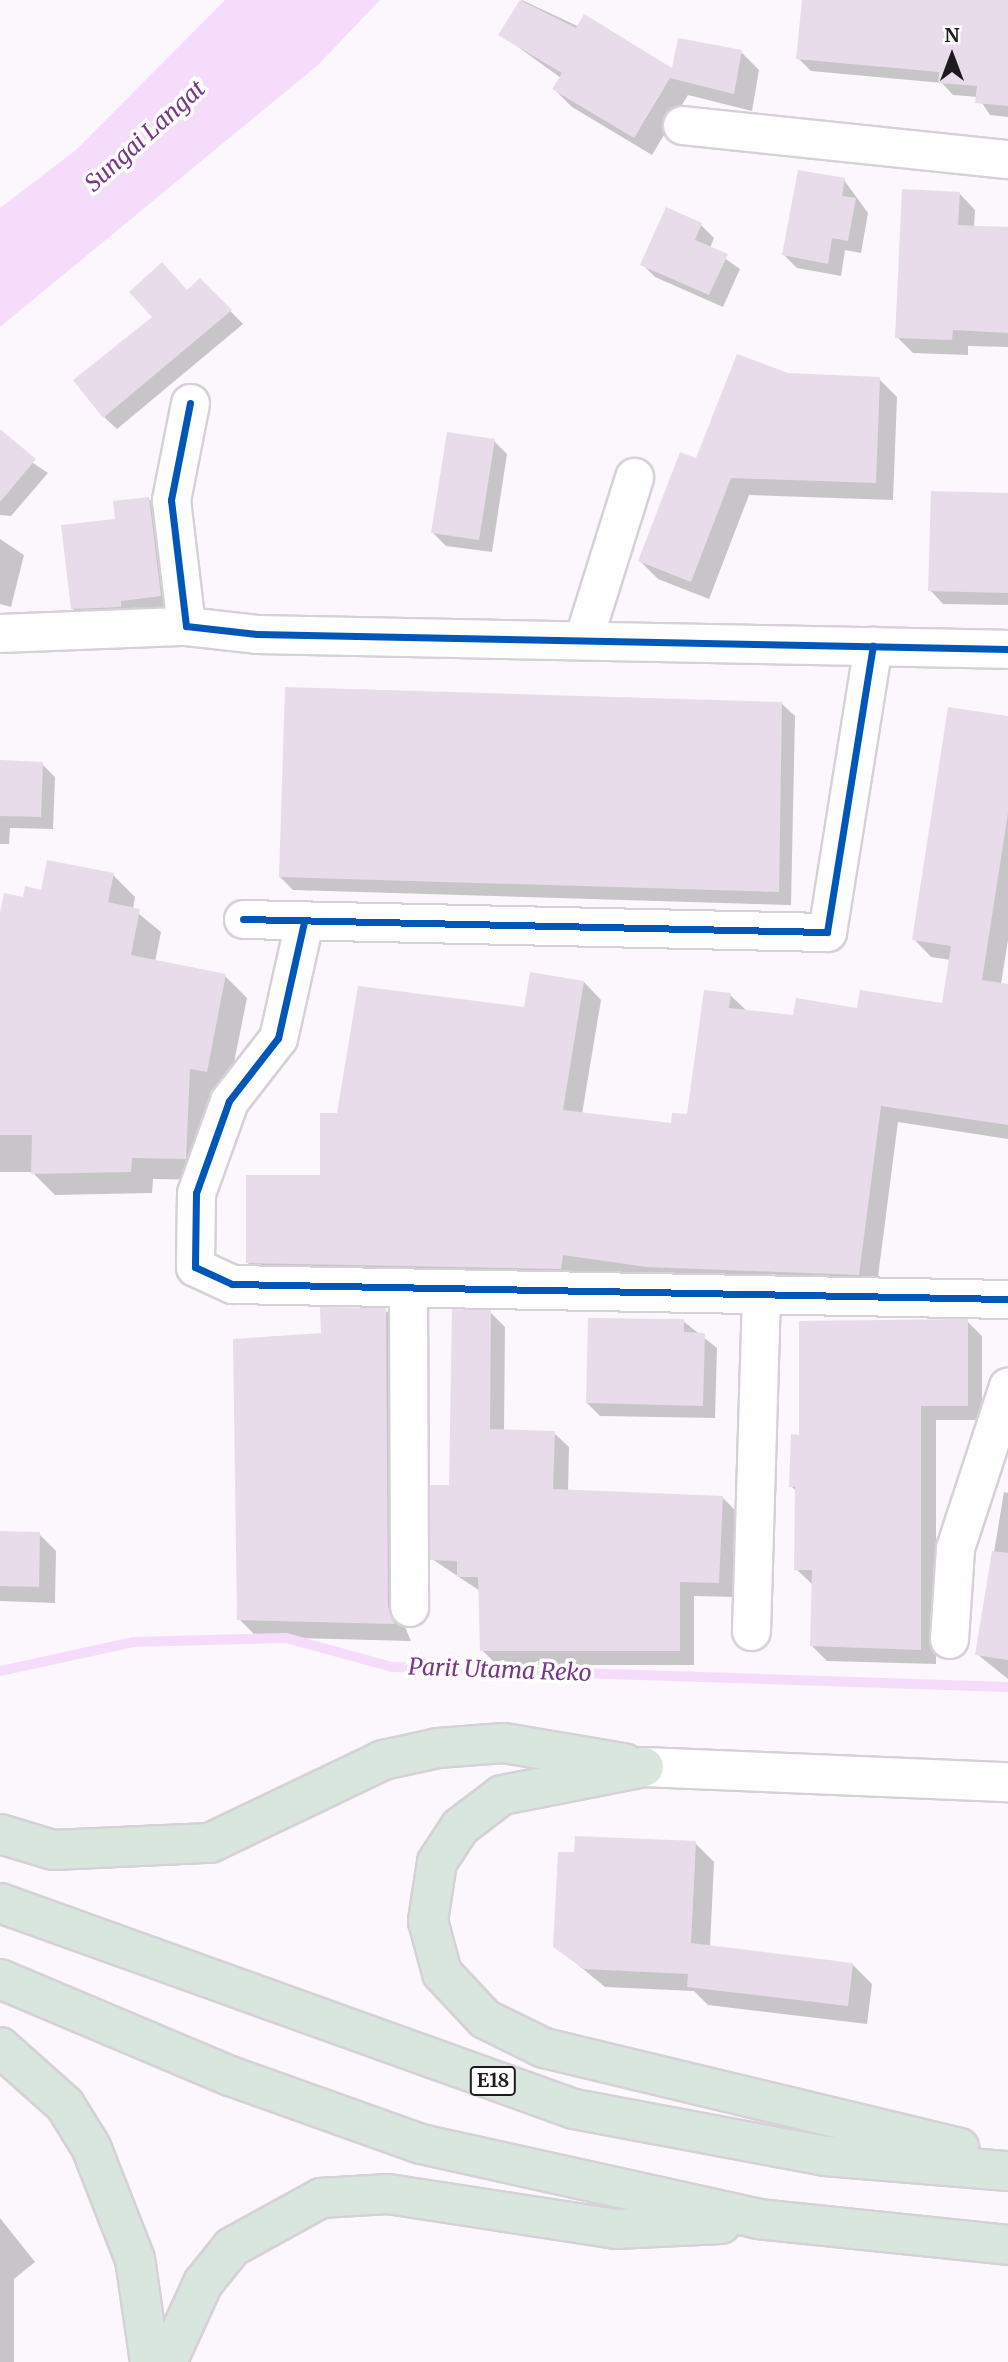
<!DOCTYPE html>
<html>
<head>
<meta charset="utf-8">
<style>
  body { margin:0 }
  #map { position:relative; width:1008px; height:2362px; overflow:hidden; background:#fbf7fc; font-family:Merriweather,serif }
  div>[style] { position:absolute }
  .water>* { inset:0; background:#f5dcfb }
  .shadow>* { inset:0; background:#0003 }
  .stream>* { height:10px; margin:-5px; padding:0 5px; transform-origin:5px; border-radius:5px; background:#f5dcfb }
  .building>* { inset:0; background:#e8dceb }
  .roads { filter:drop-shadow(2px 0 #d5d1d6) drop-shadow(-2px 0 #d5d1d6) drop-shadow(0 2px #d5d1d6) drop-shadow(0 -2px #d5d1d6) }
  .minor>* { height:37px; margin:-18.5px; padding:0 18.5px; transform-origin:18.5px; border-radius:18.5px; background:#fefeff }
  .tertiary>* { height:38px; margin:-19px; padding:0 19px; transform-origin:19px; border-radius:19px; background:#fefeff }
  .motorway>* { height:38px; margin:-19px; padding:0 19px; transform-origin:19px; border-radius:19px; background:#d8e6dd }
  .cycleway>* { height:7px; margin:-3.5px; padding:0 3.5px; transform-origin:3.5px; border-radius:3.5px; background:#0057b8 }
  span { translate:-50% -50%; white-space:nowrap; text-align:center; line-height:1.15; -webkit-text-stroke:7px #fff; paint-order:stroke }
  .shield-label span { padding:2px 5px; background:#fff; border:2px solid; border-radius:5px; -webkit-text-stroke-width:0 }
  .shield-label { font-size:19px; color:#1e1a1f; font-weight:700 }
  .water-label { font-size:23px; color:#783788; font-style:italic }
  .north { position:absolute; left:917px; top:21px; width:70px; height:70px; -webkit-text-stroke:5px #fff; paint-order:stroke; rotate:0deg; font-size:19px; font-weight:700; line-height:28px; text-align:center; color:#1e1a1f }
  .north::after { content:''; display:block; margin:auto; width:24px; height:32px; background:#1e1a1f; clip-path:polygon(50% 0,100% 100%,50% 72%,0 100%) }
</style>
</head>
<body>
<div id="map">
  <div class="water">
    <i style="clip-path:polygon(225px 0,380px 0,318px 65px,0 327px,0 208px,76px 150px)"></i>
  </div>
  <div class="shadow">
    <i style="clip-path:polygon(522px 0,673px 71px,741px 52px,759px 70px,752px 111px,688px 95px,652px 155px,572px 107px,554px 89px,561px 78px,500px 34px)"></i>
    <i style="clip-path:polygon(803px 0,1008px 0,1008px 117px,990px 115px,978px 97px,953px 95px,942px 83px,811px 71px,798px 58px)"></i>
    <i style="clip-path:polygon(844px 180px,868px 213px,861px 253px,845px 250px,841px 276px,797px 268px,784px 255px)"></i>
    <i style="clip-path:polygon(959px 193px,975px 210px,974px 227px,1008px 229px,1008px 347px,968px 346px,968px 355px,913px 353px,897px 337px)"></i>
    <i style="clip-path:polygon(667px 209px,701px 225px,714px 238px,710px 248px,740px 269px,723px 307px,655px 277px,642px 264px)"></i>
    <i style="clip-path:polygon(200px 280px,243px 324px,117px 429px,104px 417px)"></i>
    <i style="clip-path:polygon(788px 375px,879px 379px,897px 397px,893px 500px,749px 495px,709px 599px,658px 579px,640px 561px,697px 460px)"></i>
    <i style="clip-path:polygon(0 441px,48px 473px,11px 516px,0 515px)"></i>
    <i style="clip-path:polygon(494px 441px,507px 454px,492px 552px,446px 546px,433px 533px)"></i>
    <i style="clip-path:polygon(1008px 495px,1008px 605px,943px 604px,930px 590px)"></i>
    <i style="clip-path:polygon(149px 499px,168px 518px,179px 615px,92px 628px,73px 609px,117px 520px)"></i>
    <i style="clip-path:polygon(0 539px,24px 555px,11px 607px,0 604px)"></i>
    <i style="clip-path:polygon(781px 703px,795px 716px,791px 905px,293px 890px,280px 877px)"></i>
    <i style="clip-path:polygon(1008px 718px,1008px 940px,1001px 984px,1008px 986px,1008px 1139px,898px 1122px,876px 1292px,666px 1284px,580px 1272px,578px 1286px,265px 1280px,247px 1262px,322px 1177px,339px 1114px,584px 982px,601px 1000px,582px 1114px,673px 1124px,689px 1115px,730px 995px,747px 1011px,795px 1017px,943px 1005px,951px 960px,931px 957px,914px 939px)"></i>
    <i style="clip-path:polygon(0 762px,42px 764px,55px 777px,53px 829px,10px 828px,9px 844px,0 844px)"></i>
    <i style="clip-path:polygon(113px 875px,135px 897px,133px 909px,161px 932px,155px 962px,225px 976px,247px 998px,228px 1093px,211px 1090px,207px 1180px,153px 1179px,152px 1193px,55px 1195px,32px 1172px,0 1172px,0 1030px)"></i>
    <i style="clip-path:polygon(385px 1310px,404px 1328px,405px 1627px,411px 1641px,257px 1637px,239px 1619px,323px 1335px)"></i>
    <i style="clip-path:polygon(490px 1312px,505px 1327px,504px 1431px,554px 1433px,569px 1447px,568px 1492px,722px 1497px,737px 1512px,734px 1597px,694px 1596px,694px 1665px,497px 1665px,482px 1650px,480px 1591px,432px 1559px)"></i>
    <i style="clip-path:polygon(683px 1321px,717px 1348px,715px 1418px,600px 1416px,587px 1403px)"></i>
    <i style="clip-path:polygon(967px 1321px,982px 1336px,982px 1420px,936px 1420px,936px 1664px,827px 1661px,812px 1646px,813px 1585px,796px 1569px,797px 1492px,791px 1486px,801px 1436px)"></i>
    <i style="clip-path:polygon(1004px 1492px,1008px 1493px,1008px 1679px,977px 1654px)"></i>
    <i style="clip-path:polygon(0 1533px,39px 1534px,56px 1551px,55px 1603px,0 1601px)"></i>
    <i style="clip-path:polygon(695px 1843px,714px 1862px,710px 1947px,852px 1964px,872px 1984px,867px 2024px,708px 2005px,694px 1991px,605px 1987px,555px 1946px)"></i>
    <i style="clip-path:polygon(0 2218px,35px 2262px,14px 2279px,14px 2362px,0 2362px)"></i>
  </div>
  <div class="stream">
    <i style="left:0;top:1671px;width:136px;rotate:-12.3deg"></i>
    <i style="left:133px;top:1642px;width:153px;rotate:-1.5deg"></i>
    <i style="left:286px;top:1638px;width:110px;rotate:15.3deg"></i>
    <i style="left:392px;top:1667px;width:616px;rotate:1.86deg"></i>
  </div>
  <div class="building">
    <i style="clip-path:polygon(520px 0,576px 28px,584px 14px,672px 68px,678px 38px,742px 50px,734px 94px,670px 78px,634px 138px,552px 89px,562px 73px,498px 35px)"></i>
    <i style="clip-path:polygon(802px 0,1008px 0,1008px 106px,975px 103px,977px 86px,938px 83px,939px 72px,796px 59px)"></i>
    <i style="clip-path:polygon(798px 170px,845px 178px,842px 196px,856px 198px,848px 241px,832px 238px,828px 264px,782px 255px)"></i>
    <i style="clip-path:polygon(902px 189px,960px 192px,958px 225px,1008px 227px,1008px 333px,953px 330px,952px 340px,895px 338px)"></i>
    <i style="clip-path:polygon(666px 207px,702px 223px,695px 240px,728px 254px,709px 295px,640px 265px)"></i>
    <i style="clip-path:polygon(162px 262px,187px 290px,200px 278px,232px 310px,103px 418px,73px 380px,152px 317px,129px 292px)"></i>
    <i style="clip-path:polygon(737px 354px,788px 373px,880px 377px,876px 483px,731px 478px,691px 582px,638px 561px,680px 452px,696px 458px)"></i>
    <i style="clip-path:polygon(0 429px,36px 459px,0 502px)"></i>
    <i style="clip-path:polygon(447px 432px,495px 439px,479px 540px,431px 533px)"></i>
    <i style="clip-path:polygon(931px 491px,1008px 493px,1008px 593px,928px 591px)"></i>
    <i style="clip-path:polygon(149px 497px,161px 596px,121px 601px,121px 607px,71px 609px,61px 525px,115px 519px,113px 501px)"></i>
    <i style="clip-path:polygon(285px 687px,782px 702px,779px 892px,279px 877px)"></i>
    <i style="clip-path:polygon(948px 707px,1008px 716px,1008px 813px,982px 980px,1008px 984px,1008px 1125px,881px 1106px,859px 1275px,647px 1267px,563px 1255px,561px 1269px,246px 1263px,246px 1175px,320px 1175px,320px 1113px,337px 1113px,358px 986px,524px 1007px,530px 972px,584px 981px,563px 1110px,671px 1123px,672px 1113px,687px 1114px,704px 990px,731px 993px,729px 1008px,793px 1015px,796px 998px,857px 1008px,860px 990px,942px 1003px,951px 946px,912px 940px)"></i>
    <i style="clip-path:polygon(0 760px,43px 762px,41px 817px,0 816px)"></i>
    <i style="clip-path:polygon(47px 860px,114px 873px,108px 902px,140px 909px,131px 955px,226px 974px,207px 1072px,190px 1069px,186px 1159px,132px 1158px,131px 1172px,31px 1174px,32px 1135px,0 1135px,0 912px,4px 893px,23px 897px,25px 886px,41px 890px)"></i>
    <i style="clip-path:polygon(320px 1307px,386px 1308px,388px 1607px,395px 1624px,237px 1620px,233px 1339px,321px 1333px)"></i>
    <i style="clip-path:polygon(452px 1309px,491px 1310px,490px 1429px,555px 1431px,553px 1489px,723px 1496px,719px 1583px,680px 1582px,680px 1651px,480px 1651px,478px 1577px,457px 1577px,457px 1561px,430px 1560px,430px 1485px,449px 1485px)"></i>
    <i style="clip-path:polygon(588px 1318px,684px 1319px,684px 1332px,705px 1333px,703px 1406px,586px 1403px)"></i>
    <i style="clip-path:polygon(968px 1319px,968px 1406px,921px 1406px,921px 1650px,810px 1646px,812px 1570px,794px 1570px,795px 1487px,789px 1487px,791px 1434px,799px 1435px,799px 1321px)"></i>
    <i style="clip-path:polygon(0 1531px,40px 1532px,39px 1587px,0 1586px)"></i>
    <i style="clip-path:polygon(992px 1551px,1008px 1553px,1008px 1660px,975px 1655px)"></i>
    <i style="clip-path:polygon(575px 1836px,696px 1841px,691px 1943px,853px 1963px,848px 2006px,687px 1987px,688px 1974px,584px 1969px,553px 1947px,558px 1852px,574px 1852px)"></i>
  </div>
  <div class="roads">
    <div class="minor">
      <i style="left:682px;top:125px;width:328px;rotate:6deg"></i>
      <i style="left:190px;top:403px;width:99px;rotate:101.1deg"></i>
      <i style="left:171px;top:500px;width:127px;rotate:83.2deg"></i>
      <i style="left:186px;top:626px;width:71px;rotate:6.4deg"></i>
      <i style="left:257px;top:634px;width:751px;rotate:1.14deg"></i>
      <i style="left:0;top:633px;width:186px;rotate:-2.2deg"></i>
      <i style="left:583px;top:640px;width:171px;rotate:-72.6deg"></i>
      <i style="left:243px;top:919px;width:584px;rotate:1.28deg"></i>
      <i style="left:827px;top:932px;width:290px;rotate:-80.9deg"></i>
      <i style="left:304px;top:922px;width:119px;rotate:102.6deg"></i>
      <i style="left:278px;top:1038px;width:80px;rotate:127.9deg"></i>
      <i style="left:229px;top:1101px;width:98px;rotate:109.7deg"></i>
      <i style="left:196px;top:1193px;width:74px;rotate:90.8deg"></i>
      <i style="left:195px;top:1267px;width:41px;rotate:24.7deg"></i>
      <i style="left:232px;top:1284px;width:776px;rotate:1.11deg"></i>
      <i style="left:408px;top:1287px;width:320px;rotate:89.8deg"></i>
      <i style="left:751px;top:1631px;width:337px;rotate:-88.3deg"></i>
      <i style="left:949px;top:1639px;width:91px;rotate:-86.2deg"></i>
      <i style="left:955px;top:1548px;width:170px;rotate:-71.9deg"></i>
    </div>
    <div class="tertiary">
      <i style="left:644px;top:1767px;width:364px;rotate:2.4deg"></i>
    </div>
    <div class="motorway">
      <i style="left:644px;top:1767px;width:145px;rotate:168.8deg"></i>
      <i style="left:502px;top:1795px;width:53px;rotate:142.7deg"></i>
      <i style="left:460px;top:1827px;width:42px;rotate:123.3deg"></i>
      <i style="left:437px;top:1862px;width:60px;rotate:98.7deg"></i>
      <i style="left:428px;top:1921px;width:54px;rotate:74.9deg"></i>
      <i style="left:442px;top:1973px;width:63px;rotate:46.9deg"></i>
      <i style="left:485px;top:2019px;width:66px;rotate:26.2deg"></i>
      <i style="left:544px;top:2048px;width:427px;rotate:13.5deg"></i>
      <i style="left:0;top:1834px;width:55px;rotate:16.8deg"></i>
      <i style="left:53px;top:1850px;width:157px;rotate:-2.6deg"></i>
      <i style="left:210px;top:1843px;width:192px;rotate:-25.6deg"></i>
      <i style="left:383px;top:1760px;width:56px;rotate:-12.3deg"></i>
      <i style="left:438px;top:1748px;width:66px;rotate:-4.3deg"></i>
      <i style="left:504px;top:1743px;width:122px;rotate:9.5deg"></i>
      <i style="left:0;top:1903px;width:610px;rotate:19.74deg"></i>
      <i style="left:574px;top:2109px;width:255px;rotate:10.6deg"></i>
      <i style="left:825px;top:2156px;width:184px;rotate:4.7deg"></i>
      <i style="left:0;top:1979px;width:250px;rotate:22.9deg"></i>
      <i style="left:230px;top:2076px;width:203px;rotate:19.6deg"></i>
      <i style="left:421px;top:2144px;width:345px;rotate:12.5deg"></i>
      <i style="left:758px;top:2219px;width:251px;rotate:5.9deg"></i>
      <i style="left:0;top:2047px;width:87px;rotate:41.7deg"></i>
      <i style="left:65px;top:2105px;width:49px;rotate:58.2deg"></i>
      <i style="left:91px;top:2147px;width:120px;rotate:68.6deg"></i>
      <i style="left:135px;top:2259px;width:104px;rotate:81.7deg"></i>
      <i style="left:167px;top:2362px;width:87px;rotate:-65.5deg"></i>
      <i style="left:203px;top:2283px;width:46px;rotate:-51.1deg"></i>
      <i style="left:232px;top:2247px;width:102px;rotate:-28.8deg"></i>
      <i style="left:321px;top:2198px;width:67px;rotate:-3.4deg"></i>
      <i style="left:388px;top:2194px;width:231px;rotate:8.7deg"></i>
      <i style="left:616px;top:2229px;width:105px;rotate:-2.7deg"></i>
    </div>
  </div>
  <div class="cycleway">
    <i style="left:190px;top:403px;width:99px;rotate:101.1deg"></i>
    <i style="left:171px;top:500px;width:127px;rotate:83.2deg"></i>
    <i style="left:186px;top:626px;width:71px;rotate:6.4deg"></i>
    <i style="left:257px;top:634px;width:751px;rotate:1.14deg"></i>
    <i style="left:243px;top:919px;width:584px;rotate:1.28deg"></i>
    <i style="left:827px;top:932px;width:290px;rotate:-80.9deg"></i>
    <i style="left:304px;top:922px;width:119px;rotate:102.6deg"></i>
    <i style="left:278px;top:1038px;width:80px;rotate:127.9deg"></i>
    <i style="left:229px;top:1101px;width:98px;rotate:109.7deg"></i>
    <i style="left:196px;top:1193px;width:74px;rotate:90.8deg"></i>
    <i style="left:195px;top:1267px;width:41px;rotate:24.7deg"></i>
    <i style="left:232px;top:1284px;width:776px;rotate:1.11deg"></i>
  </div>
  <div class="shield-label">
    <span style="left:493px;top:2081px">E18</span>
  </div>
  <div class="water-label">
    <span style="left:145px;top:136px;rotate:-42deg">Sungai Langat</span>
    <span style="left:500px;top:1670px;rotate:2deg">Parit Utama Reko</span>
  </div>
  <div class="north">N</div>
</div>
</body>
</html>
